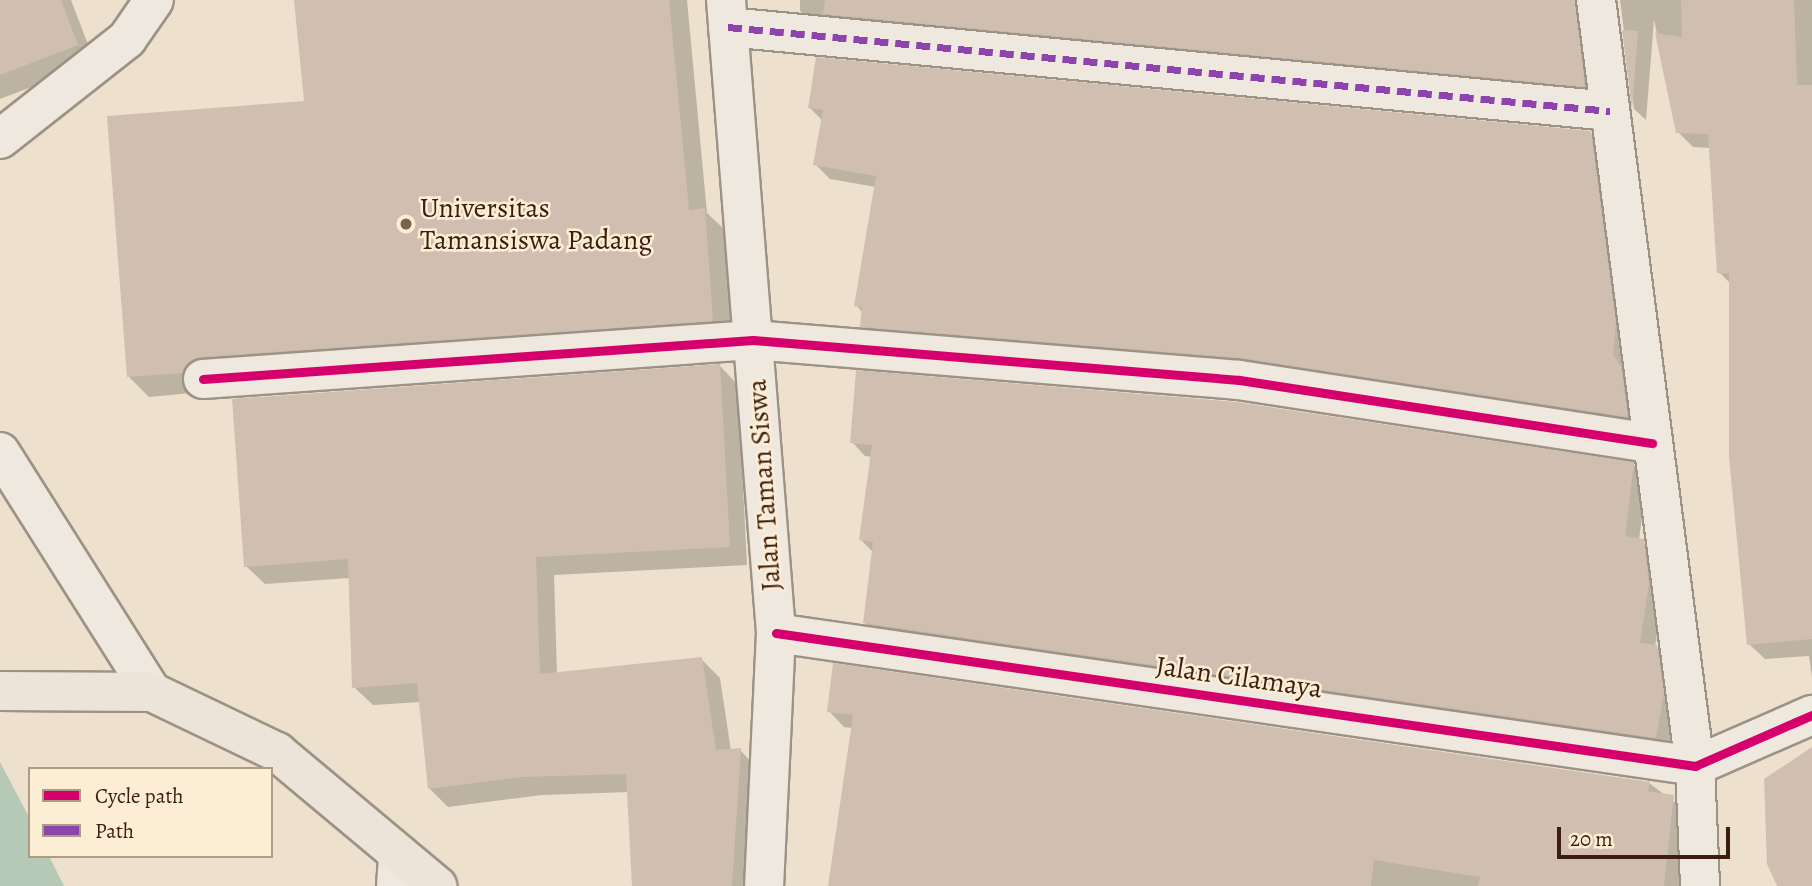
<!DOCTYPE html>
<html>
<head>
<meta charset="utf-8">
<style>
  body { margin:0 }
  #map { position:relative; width:1812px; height:886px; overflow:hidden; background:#ede0cc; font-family:Alegreya,serif }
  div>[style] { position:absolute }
  .water>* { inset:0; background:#b6c9b6 }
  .shadow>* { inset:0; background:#0003 }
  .building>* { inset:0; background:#d0bfb0 }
  .roads { filter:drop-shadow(2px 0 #9d9286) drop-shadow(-2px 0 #9d9286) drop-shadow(0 2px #9d9286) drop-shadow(0 -2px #9d9286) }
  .minor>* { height:38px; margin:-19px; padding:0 19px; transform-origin:19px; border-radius:19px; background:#efe8df }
  .major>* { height:38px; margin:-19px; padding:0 19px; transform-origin:19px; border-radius:19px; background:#ece4d9 }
  .quiet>* { height:7px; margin-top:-3.5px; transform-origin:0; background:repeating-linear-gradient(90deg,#8e44ad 0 14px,transparent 0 21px) }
  .cycleway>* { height:9px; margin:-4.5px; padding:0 4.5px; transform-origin:4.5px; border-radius:4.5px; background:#d6006c }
  .dots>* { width:19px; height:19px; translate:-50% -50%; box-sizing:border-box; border:4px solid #fcedd5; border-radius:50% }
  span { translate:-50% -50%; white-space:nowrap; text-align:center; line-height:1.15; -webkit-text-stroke:5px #fcedd5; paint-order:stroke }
  .poi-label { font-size:28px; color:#3c1e10 }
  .left { translate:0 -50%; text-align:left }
  .street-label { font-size:28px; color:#3c1e10 }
  .legend { position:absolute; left:28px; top:767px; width:245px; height:91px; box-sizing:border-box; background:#fcedd5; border:2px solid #af9a86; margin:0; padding:9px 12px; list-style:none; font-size:21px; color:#3c1e10 }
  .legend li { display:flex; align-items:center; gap:14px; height:35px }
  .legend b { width:35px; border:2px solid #af9a86 }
  .scale { position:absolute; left:1557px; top:827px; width:173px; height:32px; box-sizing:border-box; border:4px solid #3c1e10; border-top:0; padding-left:9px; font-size:21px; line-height:24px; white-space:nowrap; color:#3c1e10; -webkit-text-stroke:5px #fcedd5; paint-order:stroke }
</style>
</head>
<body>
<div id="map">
  <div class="water">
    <i style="clip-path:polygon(0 762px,30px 819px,30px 856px,49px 856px,64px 886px,0 886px)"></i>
  </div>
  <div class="shadow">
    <i style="clip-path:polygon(0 0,71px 0,95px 63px,0 99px)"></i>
    <i style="clip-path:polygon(296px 0,687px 0,707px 213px,725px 230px,733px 341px,149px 397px,129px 377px,306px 103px)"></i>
    <i style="clip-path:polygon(800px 0,1594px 0,1598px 99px,814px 25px,800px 11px)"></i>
    <i style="clip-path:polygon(1620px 0,1812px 0,1812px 677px,1809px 656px,1765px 659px,1749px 644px,1731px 284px,1719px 272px,1710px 148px,1693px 147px,1678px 132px,1654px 20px,1646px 120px,1634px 109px)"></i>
    <i style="clip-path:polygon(809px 107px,1590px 133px,1605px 148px,1642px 431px,877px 341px,862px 326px,863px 313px,856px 305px,876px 187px,830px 179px,815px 164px,823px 121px)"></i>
    <i style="clip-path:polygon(720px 366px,738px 385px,747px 565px,554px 575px,557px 674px,701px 659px,720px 678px,731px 751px,740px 750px,758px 769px,751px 886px,633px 886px,629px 792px,542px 795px,448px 807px,430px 789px,421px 702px,373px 705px,354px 687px,350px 578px,265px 584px,246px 566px)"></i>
    <i style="clip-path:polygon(852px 442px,1633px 464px,1647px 478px,1639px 540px,1657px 555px,1662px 599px,1655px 647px,1670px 661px,1676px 708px,1670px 751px,878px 636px,865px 623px,874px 553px,861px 540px,873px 457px,865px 456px)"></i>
    <i style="clip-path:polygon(829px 711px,1649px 783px,1689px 813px,1681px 886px,830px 886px,853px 728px,844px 727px)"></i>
  </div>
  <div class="building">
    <i style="clip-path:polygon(0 0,61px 0,78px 45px,0 75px)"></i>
    <i style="clip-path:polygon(294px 0,669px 0,689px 210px,705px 208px,713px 321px,201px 357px,190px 361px,183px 373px,127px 377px,107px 116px,304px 101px)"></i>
    <i style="clip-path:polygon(825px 0,1575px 0,1585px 87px,823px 14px)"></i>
    <i style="clip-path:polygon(1681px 0,1794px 0,1797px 85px,1812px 85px,1812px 639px,1747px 645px,1729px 457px,1729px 274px,1717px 273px,1708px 134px,1676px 133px,1655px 33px,1682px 37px)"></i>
    <i style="clip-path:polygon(1622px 30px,1638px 31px,1632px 110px)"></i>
    <i style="clip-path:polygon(816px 57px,1591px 131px,1616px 324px,1613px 355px,1621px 366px,1628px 417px,1241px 358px,860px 327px,862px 307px,854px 306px,876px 176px,813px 165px,823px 110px,808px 108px)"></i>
    <i style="clip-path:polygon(720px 364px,730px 547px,536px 557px,540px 674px,702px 657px,716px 750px,741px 748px,732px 886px,632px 886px,626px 774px,522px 777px,428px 789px,417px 683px,352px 688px,348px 559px,244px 567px,232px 399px)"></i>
    <i style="clip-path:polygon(856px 370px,1236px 402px,1634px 462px,1625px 536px,1644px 539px,1649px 584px,1640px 643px,1657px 645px,1664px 693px,1656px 738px,863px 623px,873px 542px,859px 540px,872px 445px,850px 443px)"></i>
    <i style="clip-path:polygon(833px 663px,1650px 782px,1648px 791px,1674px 795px,1664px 886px,1478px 886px,1480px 877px,1374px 860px,1371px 886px,828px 886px,853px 715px,827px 712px)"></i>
    <i style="clip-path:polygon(1812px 747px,1812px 886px,1777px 886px,1767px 864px,1764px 779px)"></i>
  </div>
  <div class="roads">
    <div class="minor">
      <i style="left:726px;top:0;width:635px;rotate:85.48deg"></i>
      <i style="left:776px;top:633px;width:253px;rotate:92.7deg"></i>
      <i style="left:1596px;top:0;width:772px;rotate:82.64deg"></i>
      <i style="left:1695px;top:766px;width:120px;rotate:87.6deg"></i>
      <i style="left:728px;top:27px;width:886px;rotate:5.44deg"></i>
      <i style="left:0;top:139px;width:162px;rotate:-38.2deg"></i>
      <i style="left:127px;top:39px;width:47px;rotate:-55.3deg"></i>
      <i style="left:203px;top:379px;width:551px;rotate:-4.06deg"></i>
      <i style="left:753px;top:340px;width:488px;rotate:4.7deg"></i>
      <i style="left:1239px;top:380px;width:418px;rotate:8.7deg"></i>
      <i style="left:0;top:452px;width:284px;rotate:57.7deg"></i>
      <i style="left:776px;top:633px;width:929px;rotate:8.23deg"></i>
      <i style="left:1695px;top:766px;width:128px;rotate:-23.6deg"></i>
      <i style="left:396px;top:886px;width:32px;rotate:-86deg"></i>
    </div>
    <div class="major">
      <i style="left:0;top:691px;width:152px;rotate:0.4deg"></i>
      <i style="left:152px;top:692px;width:139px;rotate:25.6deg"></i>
      <i style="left:277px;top:752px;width:209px;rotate:39.9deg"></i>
    </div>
  </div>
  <div class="quiet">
    <i style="left:728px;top:27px;width:886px;rotate:5.44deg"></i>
  </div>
  <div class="cycleway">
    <i style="left:203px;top:379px;width:551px;rotate:-4.06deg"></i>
    <i style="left:753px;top:340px;width:488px;rotate:4.7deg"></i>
    <i style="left:1239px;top:380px;width:418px;rotate:8.7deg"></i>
    <i style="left:776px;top:633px;width:929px;rotate:8.23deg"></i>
    <i style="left:1695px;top:766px;width:128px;rotate:-23.6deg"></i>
  </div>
  <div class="dots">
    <i style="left:406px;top:224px;background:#7a6252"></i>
  </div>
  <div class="poi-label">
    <span class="left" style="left:420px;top:224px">Universitas<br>Tamansiswa Padang</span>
  </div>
  <div class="street-label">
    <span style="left:764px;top:485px;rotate:-94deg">Jalan Taman Siswa</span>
    <span style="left:1239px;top:677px;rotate:8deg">Jalan Cilamaya</span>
  </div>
  <ul class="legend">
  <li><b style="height:9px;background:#d6006c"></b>Cycle path</li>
  <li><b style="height:9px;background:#8e44ad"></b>Path</li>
  </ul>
  <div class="scale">20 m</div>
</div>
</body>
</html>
